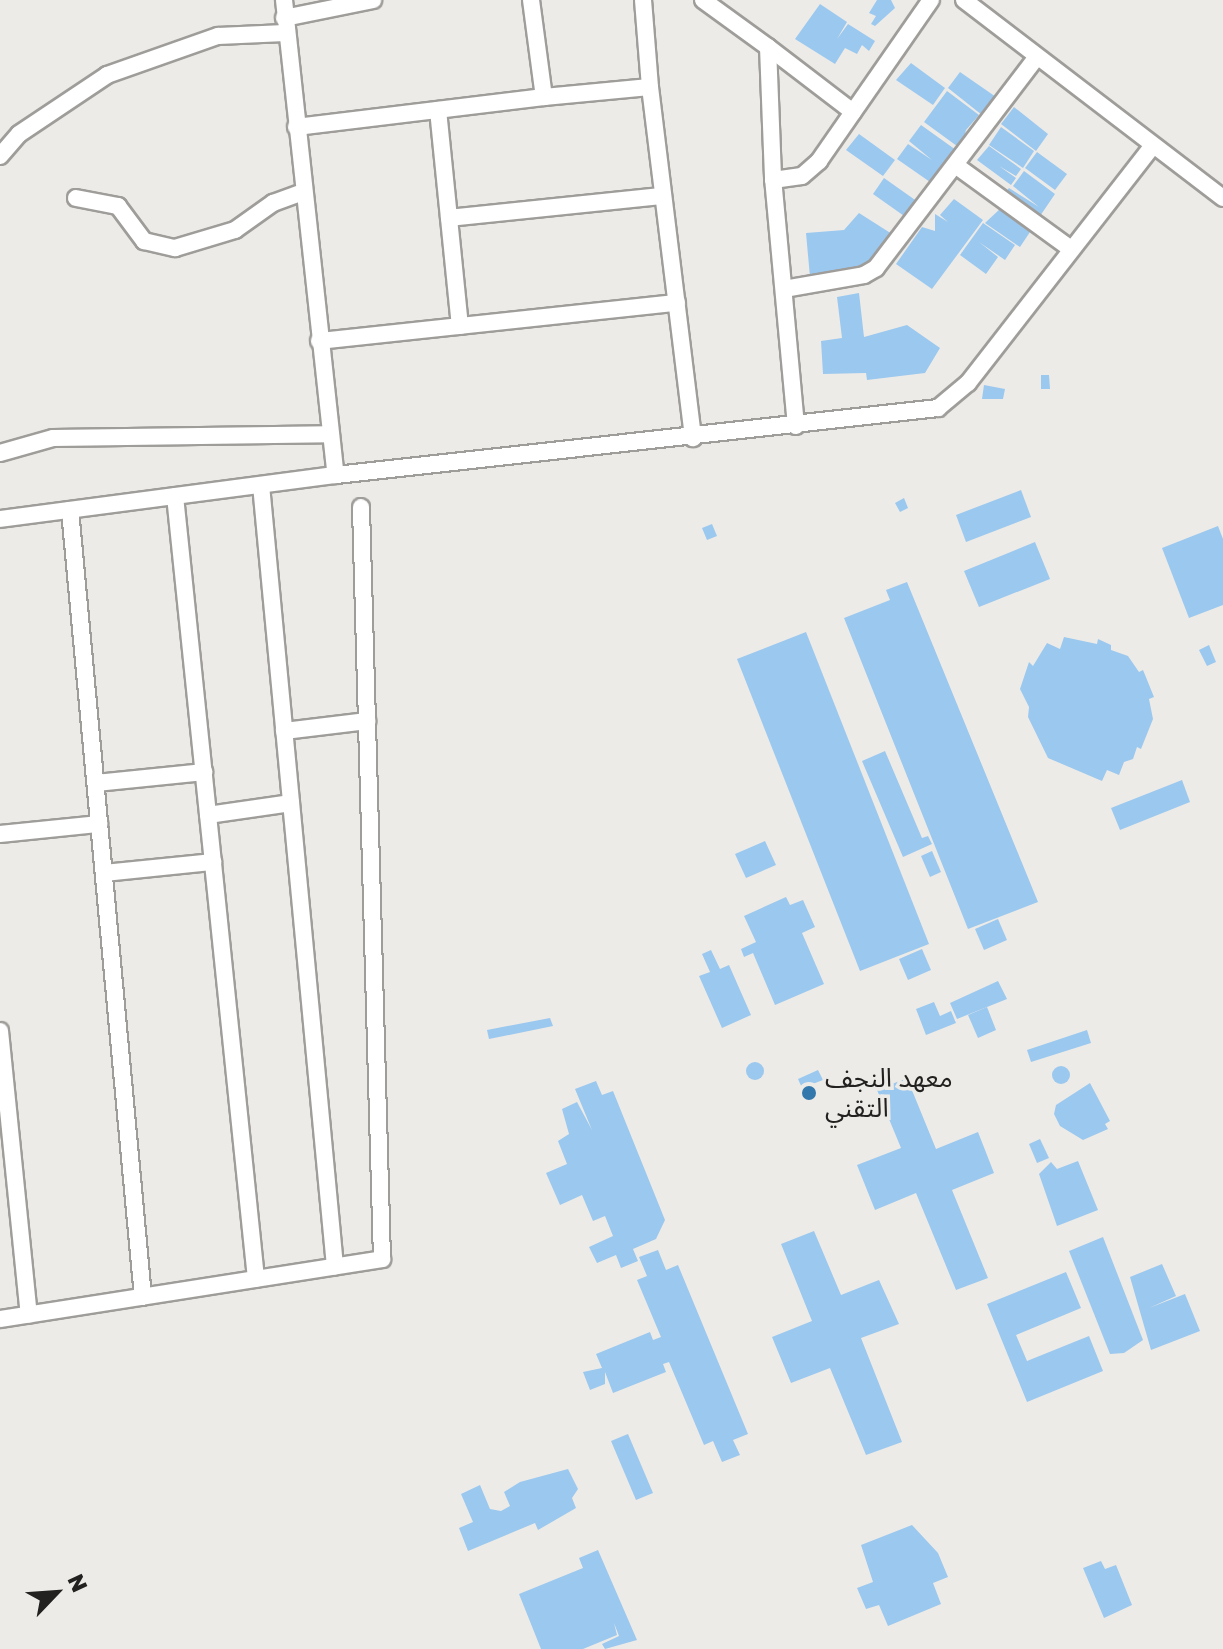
<!DOCTYPE html>
<html>
<head>
<meta charset="utf-8">
<style>
  body { margin:0 }
  #map { position:relative; width:1223px; height:1649px; overflow:hidden; background:#edebe7; font-family:"Golos Text","Noto Sans Arabic",sans-serif }
  div>[style] { position:absolute }
  .building>* { inset:0; background:#9bc8ef }
  .round { border-radius:50% }
  .roads { filter:drop-shadow(2px 0 #9f9d9a) drop-shadow(-2px 0 #9f9d9a) drop-shadow(0 2px #9f9d9a) drop-shadow(0 -2px #9f9d9a) }
  .minor>* { height:16px; margin:-8px; padding:0 8px; transform-origin:8px; border-radius:8px; background:#fff }
  .dots>* { width:22px; height:22px; translate:-50% -50%; box-sizing:border-box; border:4px solid #edebe7; border-radius:50% }
  span { translate:-50% -50%; white-space:nowrap; text-align:center; line-height:1.15; -webkit-text-stroke:7px #edebe7; paint-order:stroke }
  .poi-label { font-size:26px; color:#222120 }
  .left { translate:0 -50%; text-align:left }
  .north { position:absolute; left:16px; top:1553px; width:80px; height:80px; -webkit-text-stroke:6px #edebe7; paint-order:stroke; rotate:65deg; font-size:22px; font-weight:700; line-height:32px; text-align:center; color:#222120 }
  .north::after { content:''; display:block; margin:auto; width:28px; height:36px; background:#222120; clip-path:polygon(50% 0,100% 100%,50% 72%,0 100%) }
</style>
</head>
<body>
<div id="map">
  <div class="building">
    <i style="clip-path:polygon(877px 0,891px 0,895px 8px,875px 26px,871px 24px,876px 16px,869px 13px)"></i>
    <i style="clip-path:polygon(820px 4px,847px 22px,837px 39px,848px 24px,875px 41px,869px 51px,862px 45px,857px 54px,845px 48px,835px 64px,795px 39px)"></i>
    <i style="clip-path:polygon(911px 63px,945px 88px,933px 105px,896px 80px)"></i>
    <i style="clip-path:polygon(960px 72px,996px 97px,982px 115px,948px 88px)"></i>
    <i style="clip-path:polygon(947px 91px,979px 115px,966px 130px,961px 149px,924px 122px)"></i>
    <i style="clip-path:polygon(1014px 107px,1048px 134px,1036px 151px,1001px 124px)"></i>
    <i style="clip-path:polygon(921px 125px,956px 150px,930px 182px,897px 159px,908px 144px,932px 160px,909px 141px)"></i>
    <i style="clip-path:polygon(1001px 127px,1034px 151px,1023px 168px,989px 145px)"></i>
    <i style="clip-path:polygon(859px 134px,895px 160px,883px 176px,846px 150px)"></i>
    <i style="clip-path:polygon(989px 146px,1021px 169px,1016px 176px,999px 166px,1016px 178px,1011px 185px,977px 160px)"></i>
    <i style="clip-path:polygon(1037px 152px,1067px 174px,1055px 190px,1025px 168px)"></i>
    <i style="clip-path:polygon(1024px 171px,1055px 194px,1038px 219px,1003px 195px,1009px 188px,1039px 207px,1013px 186px)"></i>
    <i style="clip-path:polygon(884px 178px,918px 202px,907px 218px,873px 194px)"></i>
    <i style="clip-path:polygon(954px 199px,983px 220px,932px 289px,896px 264px,922px 227px,935px 231px,935px 214px,948px 222px,940px 215px)"></i>
    <i style="clip-path:polygon(1001px 208px,1032px 229px,1020px 247px,985px 223px)"></i>
    <i style="clip-path:polygon(859px 213px,892px 234px,867px 269px,810px 277px,806px 233px,844px 230px)"></i>
    <i style="clip-path:polygon(983px 223px,1015px 245px,1005px 260px,979px 242px,998px 257px,986px 274px,960px 255px)"></i>
    <i style="clip-path:polygon(859px 293px,864px 337px,907px 325px,940px 348px,925px 373px,867px 380px,866px 373px,823px 374px,821px 341px,842px 338px,837px 297px)"></i>
    <i style="clip-path:polygon(1041px 375px,1049px 375px,1050px 389px,1041px 389px)"></i>
    <i style="clip-path:polygon(984px 385px,1005px 389px,1003px 399px,982px 399px)"></i>
    <i style="clip-path:polygon(1021px 490px,1031px 517px,966px 542px,956px 515px)"></i>
    <i style="clip-path:polygon(904px 498px,908px 508px,900px 512px,895px 503px)"></i>
    <i style="clip-path:polygon(712px 524px,717px 536px,707px 540px,702px 528px)"></i>
    <i style="clip-path:polygon(1218px 526px,1223px 539px,1223px 605px,1189px 618px,1162px 548px)"></i>
    <i style="clip-path:polygon(1035px 542px,1050px 579px,979px 607px,964px 571px)"></i>
    <i style="clip-path:polygon(907px 582px,1038px 902px,968px 929px,844px 618px,890px 600px,886px 590px)"></i>
    <i style="clip-path:polygon(806px 632px,929px 944px,860px 971px,737px 659px)"></i>
    <i style="clip-path:polygon(1064px 637px,1097px 644px,1098px 639px,1111px 645px,1111px 650px,1128px 656px,1139px 672px,1143px 670px,1154px 697px,1149px 699px,1153px 719px,1141px 749px,1137px 747px,1133px 759px,1124px 762px,1119px 775px,1107px 770px,1102px 781px,1048px 758px,1028px 717px,1029px 707px,1020px 689px,1029px 662px,1033px 666px,1047px 643px,1060px 649px)"></i>
    <i style="clip-path:polygon(1209px 645px,1216px 662px,1207px 666px,1199px 650px)"></i>
    <i style="clip-path:polygon(885px 751px,922px 838px,928px 836px,932px 844px,903px 857px,862px 761px)"></i>
    <i style="clip-path:polygon(1182px 780px,1190px 802px,1120px 830px,1111px 808px)"></i>
    <i style="clip-path:polygon(765px 841px,776px 865px,746px 878px,735px 854px)"></i>
    <i style="clip-path:polygon(932px 851px,941px 872px,930px 877px,921px 856px)"></i>
    <i style="clip-path:polygon(786px 897px,790px 905px,803px 900px,815px 927px,802px 933px,824px 984px,775px 1005px,753px 953px,744px 957px,741px 949px,756px 942px,744px 916px)"></i>
    <i style="clip-path:polygon(998px 919px,1007px 940px,984px 950px,975px 929px)"></i>
    <i style="clip-path:polygon(922px 949px,931px 970px,908px 980px,899px 959px)"></i>
    <i style="clip-path:polygon(711px 950px,720px 969px,729px 965px,751px 1015px,722px 1028px,699px 976px,710px 972px,702px 954px)"></i>
    <i style="clip-path:polygon(998px 981px,1007px 999px,957px 1019px,950px 1003px)"></i>
    <i style="clip-path:polygon(934px 1002px,940px 1016px,951px 1011px,956px 1023px,926px 1035px,916px 1009px)"></i>
    <i style="clip-path:polygon(987px 1007px,996px 1030px,978px 1038px,968px 1015px)"></i>
    <i style="clip-path:polygon(550px 1018px,553px 1026px,489px 1039px,487px 1030px)"></i>
    <i style="clip-path:polygon(1087px 1030px,1091px 1043px,1031px 1062px,1027px 1050px)"></i>
    <i class="round" style="left:746px;top:1062px;width:18px;height:18px"></i>
    <i class="round" style="left:1052px;top:1066px;width:18px;height:18px"></i>
    <i style="clip-path:polygon(818px 1070px,823px 1080px,802px 1088px,798px 1079px)"></i>
    <i style="clip-path:polygon(907px 1078px,936px 1149px,978px 1132px,994px 1173px,952px 1190px,988px 1278px,956px 1290px,916px 1193px,875px 1210px,857px 1165px,901px 1148px,877px 1090px)"></i>
    <i style="clip-path:polygon(596px 1081px,602px 1095px,613px 1091px,665px 1220px,656px 1239px,633px 1249px,638px 1261px,621px 1268px,616px 1255px,597px 1263px,589px 1247px,613px 1236px,605px 1216px,593px 1221px,582px 1195px,560px 1205px,546px 1173px,567px 1164px,558px 1141px,569px 1134px,562px 1109px,577px 1102px,592px 1130px,575px 1089px)"></i>
    <i style="clip-path:polygon(1090px 1083px,1110px 1121px,1105px 1124px,1108px 1129px,1083px 1140px,1060px 1126px,1054px 1114px,1056px 1105px)"></i>
    <i style="clip-path:polygon(1040px 1139px,1049px 1158px,1037px 1163px,1029px 1144px)"></i>
    <i style="clip-path:polygon(1078px 1161px,1098px 1210px,1057px 1226px,1039px 1174px,1051px 1162px,1057px 1169px)"></i>
    <i style="clip-path:polygon(814px 1231px,841px 1295px,879px 1280px,899px 1324px,861px 1338px,902px 1442px,866px 1455px,830px 1368px,791px 1383px,772px 1337px,812px 1321px,781px 1244px)"></i>
    <i style="clip-path:polygon(1103px 1237px,1143px 1340px,1124px 1353px,1110px 1354px,1069px 1251px)"></i>
    <i style="clip-path:polygon(658px 1250px,666px 1270px,678px 1265px,748px 1434px,733px 1440px,740px 1455px,722px 1462px,713px 1441px,704px 1445px,669px 1362px,663px 1364px,666px 1372px,613px 1393px,605px 1372px,605px 1384px,590px 1390px,583px 1372px,602px 1368px,596px 1354px,650px 1332px,653px 1340px,661px 1337px,637px 1280px,647px 1276px,639px 1257px)"></i>
    <i style="clip-path:polygon(1162px 1264px,1176px 1296px,1149px 1308px,1185px 1294px,1200px 1331px,1151px 1350px,1130px 1277px)"></i>
    <i style="clip-path:polygon(1066px 1272px,1081px 1308px,1016px 1335px,1027px 1361px,1089px 1336px,1103px 1371px,1027px 1402px,987px 1304px)"></i>
    <i style="clip-path:polygon(628px 1434px,653px 1493px,636px 1500px,611px 1441px)"></i>
    <i style="clip-path:polygon(568px 1469px,578px 1489px,572px 1498px,576px 1508px,538px 1530px,535px 1523px,468px 1551px,459px 1528px,473px 1522px,461px 1494px,480px 1485px,490px 1509px,501px 1511px,510px 1506px,504px 1492px,520px 1482px)"></i>
    <i style="clip-path:polygon(912px 1525px,938px 1553px,948px 1577px,933px 1583px,941px 1604px,888px 1626px,879px 1605px,866px 1609px,857px 1588px,873px 1582px,861px 1545px)"></i>
    <i style="clip-path:polygon(598px 1550px,637px 1640px,605px 1649px,602px 1644px,619px 1636px,614px 1623px,617px 1635px,583px 1649px,541px 1649px,519px 1594px,583px 1568px,579px 1558px)"></i>
    <i style="clip-path:polygon(1101px 1561px,1105px 1569px,1116px 1565px,1132px 1605px,1104px 1618px,1083px 1568px)"></i>
  </div>
  <div class="roads">
    <div class="minor">
      <i style="left:284px;top:0;width:478px;rotate:83.8deg"></i>
      <i style="left:531px;top:0;width:98px;rotate:82.4deg"></i>
      <i style="left:544px;top:97px;width:106px;rotate:-5.4deg"></i>
      <i style="left:650px;top:87px;width:354px;rotate:83deg"></i>
      <i style="left:643px;top:0;width:87px;rotate:85.4deg"></i>
      <i style="left:703px;top:0;width:80px;rotate:35.9deg"></i>
      <i style="left:768px;top:47px;width:133px;rotate:87.8deg"></i>
      <i style="left:964px;top:0;width:326px;rotate:37.4deg"></i>
      <i style="left:284px;top:18px;width:91px;rotate:-11.4deg"></i>
      <i style="left:768px;top:47px;width:107px;rotate:37.4deg"></i>
      <i style="left:438px;top:110px;width:217px;rotate:84.2deg"></i>
      <i style="left:296px;top:127px;width:250px;rotate:-6.9deg"></i>
      <i style="left:0;top:156px;width:29px;rotate:-49deg"></i>
      <i style="left:19px;top:134px;width:106px;rotate:-33.8deg"></i>
      <i style="left:107px;top:75px;width:118px;rotate:-19.4deg"></i>
      <i style="left:218px;top:36px;width:67px;rotate:-2.6deg"></i>
      <i style="left:958px;top:167px;width:140px;rotate:36deg"></i>
      <i style="left:76px;top:198px;width:43px;rotate:10.8deg"></i>
      <i style="left:118px;top:206px;width:44px;rotate:53.4deg"></i>
      <i style="left:144px;top:241px;width:32px;rotate:13deg"></i>
      <i style="left:175px;top:248px;width:63px;rotate:-16.7deg"></i>
      <i style="left:235px;top:230px;width:47px;rotate:-35.4deg"></i>
      <i style="left:273px;top:203px;width:32px;rotate:-20deg"></i>
      <i style="left:449px;top:218px;width:215px;rotate:-5.9deg"></i>
      <i style="left:784px;top:289px;width:81px;rotate:-9.9deg"></i>
      <i style="left:864px;top:275px;width:14px;rotate:-30deg"></i>
      <i style="left:876px;top:268px;width:265px;rotate:-52.7deg"></i>
      <i style="left:319px;top:341px;width:360px;rotate:-6.1deg"></i>
      <i style="left:796px;top:426px;width:247px;rotate:-95.3deg"></i>
      <i style="left:773px;top:180px;width:29px;rotate:-8deg"></i>
      <i style="left:802px;top:176px;width:23px;rotate:-41deg"></i>
      <i style="left:819px;top:161px;width:196px;rotate:-55.2deg"></i>
      <i style="left:0;top:453px;width:55px;rotate:-15.8deg"></i>
      <i style="left:53px;top:438px;width:276px;rotate:-0.8deg"></i>
      <i style="left:261px;top:485px;width:785px;rotate:84.59deg"></i>
      <i style="left:175px;top:496px;width:787px;rotate:84.09deg"></i>
      <i style="left:70px;top:510px;width:790px;rotate:84.7deg"></i>
      <i style="left:0;top:519px;width:339px;rotate:-7.5deg"></i>
      <i style="left:336px;top:475px;width:606px;rotate:-6.35deg"></i>
      <i style="left:938px;top:408px;width:39px;rotate:-40deg"></i>
      <i style="left:968px;top:383px;width:299px;rotate:-52.1deg"></i>
      <i style="left:284px;top:731px;width:84px;rotate:-6.9deg"></i>
      <i style="left:96px;top:783px;width:109px;rotate:-5.8deg"></i>
      <i style="left:208px;top:815px;width:84px;rotate:-8.2deg"></i>
      <i style="left:0;top:834px;width:100px;rotate:-5.8deg"></i>
      <i style="left:104px;top:873px;width:110px;rotate:-5.8deg"></i>
      <i style="left:0;top:1031px;width:285px;rotate:84.2deg"></i>
      <i style="left:0;top:1319px;width:387px;rotate:-8.9deg"></i>
      <i style="left:382px;top:1259px;width:752px;rotate:-91.6deg"></i>
    </div>
  </div>
  <div class="dots">
    <i style="left:809px;top:1093px;background:#3378ad"></i>
  </div>
  <div class="poi-label">
    <span class="left" style="left:825px;top:1093px">معهد النجف<br>التقني</span>
  </div>
  <div class="north">N</div>
</div>
</body>
</html>
